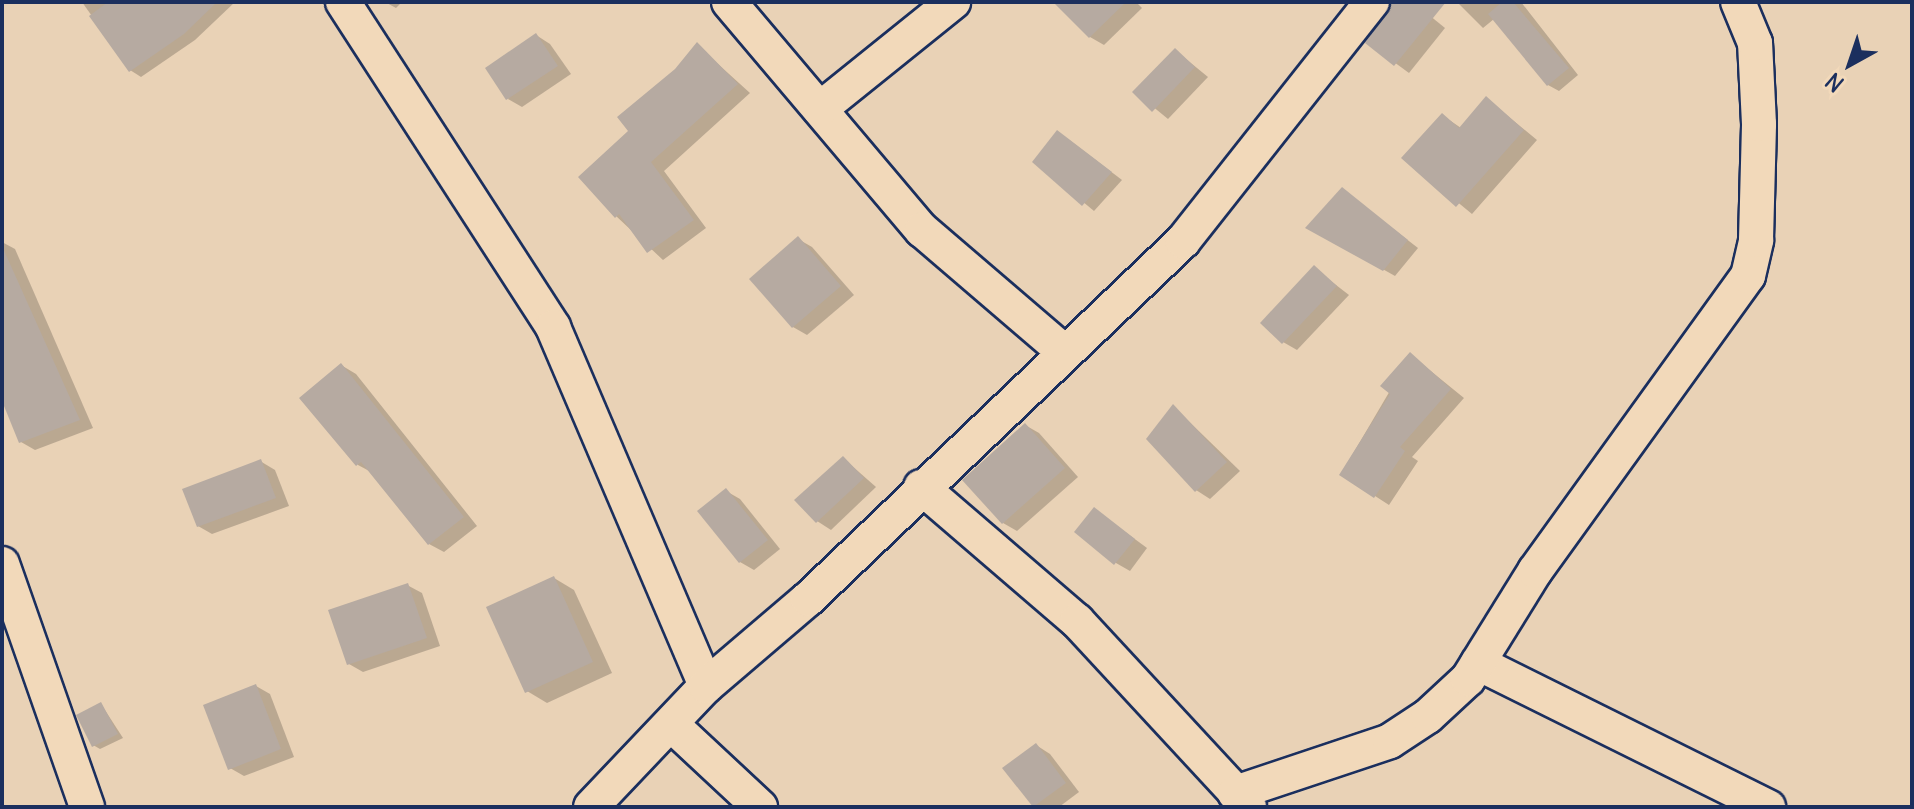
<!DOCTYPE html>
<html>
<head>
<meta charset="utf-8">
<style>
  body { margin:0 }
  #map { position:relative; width:1914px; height:809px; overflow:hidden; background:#e9d2b6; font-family:Delius,sans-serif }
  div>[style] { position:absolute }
  .shadow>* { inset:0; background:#0003 }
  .building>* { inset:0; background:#b6aaa1 }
  .roads { filter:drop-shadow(2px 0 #1b2f5e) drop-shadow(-2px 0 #1b2f5e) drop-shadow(0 2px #1b2f5e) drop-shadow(0 -2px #1b2f5e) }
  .minor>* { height:34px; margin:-17px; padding:0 17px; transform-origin:17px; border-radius:17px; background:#f2d9ba }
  span { translate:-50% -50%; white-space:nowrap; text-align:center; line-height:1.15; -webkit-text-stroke:6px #f2d9ba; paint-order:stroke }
  .frame { position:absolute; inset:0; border:4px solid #1b2f5e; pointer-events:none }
  .north { position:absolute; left:1810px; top:24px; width:80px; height:80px; -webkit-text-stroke:6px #f2d9ba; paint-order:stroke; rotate:220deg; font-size:22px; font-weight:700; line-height:32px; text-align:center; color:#1b2f5e }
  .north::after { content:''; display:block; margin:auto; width:28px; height:36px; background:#1b2f5e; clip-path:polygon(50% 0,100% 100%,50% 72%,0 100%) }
</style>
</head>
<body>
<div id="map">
  <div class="shadow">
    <i style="clip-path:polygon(82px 2px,235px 2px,195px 40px,141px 77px,130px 70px)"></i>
    <i style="clip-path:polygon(385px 2px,402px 2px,396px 8px)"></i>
    <i style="clip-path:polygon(1071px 2px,1136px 2px,1142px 8px,1104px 45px,1090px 37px)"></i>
    <i style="clip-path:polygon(1395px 2px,1413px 2px,1445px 28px,1409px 73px,1368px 43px)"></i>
    <i style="clip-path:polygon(1457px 2px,1521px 2px,1578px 75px,1559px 91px,1548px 85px,1494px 19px,1483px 28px)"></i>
    <i style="clip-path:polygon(536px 35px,550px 44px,571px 74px,522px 107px,508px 99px)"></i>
    <i style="clip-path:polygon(697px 45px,750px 93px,664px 171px,706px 228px,663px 260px,616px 216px,631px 131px)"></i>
    <i style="clip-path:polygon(1175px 50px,1208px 77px,1168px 119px,1135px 92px)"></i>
    <i style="clip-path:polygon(1487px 99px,1537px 140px,1472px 214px,1404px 158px,1442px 115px,1461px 128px)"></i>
    <i style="clip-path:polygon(1068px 139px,1122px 180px,1094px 211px,1035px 162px)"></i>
    <i style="clip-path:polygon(1343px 190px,1418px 248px,1395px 276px,1308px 227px)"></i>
    <i style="clip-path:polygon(798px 239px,812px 247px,854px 295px,807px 335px,793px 327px)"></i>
    <i style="clip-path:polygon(2px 242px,15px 249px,93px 428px,35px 450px,21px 442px,2px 396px)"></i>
    <i style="clip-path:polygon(1314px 268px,1349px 295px,1297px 350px,1283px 342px)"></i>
    <i style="clip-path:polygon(1411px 355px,1464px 398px,1412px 457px,1418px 461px,1389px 505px,1341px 474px)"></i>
    <i style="clip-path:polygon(341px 365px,356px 374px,477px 526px,444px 552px,429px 544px,373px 473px,358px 465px)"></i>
    <i style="clip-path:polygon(1174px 407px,1240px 471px,1210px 499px,1196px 490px)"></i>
    <i style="clip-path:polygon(1025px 425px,1039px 433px,1078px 477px,1017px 531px,1003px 523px)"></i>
    <i style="clip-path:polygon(843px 458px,876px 487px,831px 530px,817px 521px)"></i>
    <i style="clip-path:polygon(260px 461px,275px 470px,289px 506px,212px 534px,198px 526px)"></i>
    <i style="clip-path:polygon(726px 491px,740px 499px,780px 549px,754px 570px,740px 562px)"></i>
    <i style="clip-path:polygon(1094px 509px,1147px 548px,1130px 571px,1116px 563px)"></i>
    <i style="clip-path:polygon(554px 578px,574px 590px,612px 673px,547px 703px,527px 691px)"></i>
    <i style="clip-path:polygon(407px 585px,422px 593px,440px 646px,363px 672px,349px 664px)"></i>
    <i style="clip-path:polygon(256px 686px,270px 694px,294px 757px,244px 776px,230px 768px)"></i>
    <i style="clip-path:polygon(101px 704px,123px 738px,100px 749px,93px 745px)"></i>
    <i style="clip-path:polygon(1036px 745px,1050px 754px,1079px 792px,1059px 807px,1036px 807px,1005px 769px)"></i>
  </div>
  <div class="building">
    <i style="clip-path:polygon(108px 2px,217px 2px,184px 34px,129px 72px,89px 16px)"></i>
    <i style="clip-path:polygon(1053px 2px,1126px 2px,1089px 38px)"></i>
    <i style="clip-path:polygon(1392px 2px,1446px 2px,1394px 66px,1365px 43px)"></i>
    <i style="clip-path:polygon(1502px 2px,1513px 2px,1569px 68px,1547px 86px,1488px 14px)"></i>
    <i style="clip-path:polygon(536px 33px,558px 66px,506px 100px,485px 68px)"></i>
    <i style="clip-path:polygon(697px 42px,738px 84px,651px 162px,694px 220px,647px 253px,619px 214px,615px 218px,578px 177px,628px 131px,617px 117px,675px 69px)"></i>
    <i style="clip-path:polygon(1175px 48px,1195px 67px,1152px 112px,1132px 92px)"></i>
    <i style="clip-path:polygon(1486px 96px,1524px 130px,1456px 207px,1401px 158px,1442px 113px,1459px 128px)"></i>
    <i style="clip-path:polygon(1057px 130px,1112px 172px,1082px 206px,1032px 162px)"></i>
    <i style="clip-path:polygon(1342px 187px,1408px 240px,1383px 271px,1305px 228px)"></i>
    <i style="clip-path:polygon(798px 236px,841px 286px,792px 328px,749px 279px)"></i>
    <i style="clip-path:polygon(2px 246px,80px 420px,19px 443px,2px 401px)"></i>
    <i style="clip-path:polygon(1314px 265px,1337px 286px,1282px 344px,1260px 323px)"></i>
    <i style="clip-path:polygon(1410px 352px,1451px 389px,1400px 447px,1405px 451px,1374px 498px,1339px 475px,1390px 394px,1380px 386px)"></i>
    <i style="clip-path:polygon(341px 363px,464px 517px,428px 545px,361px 462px,356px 466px,299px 398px)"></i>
    <i style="clip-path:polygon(1173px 404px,1227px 462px,1195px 492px,1146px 439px)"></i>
    <i style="clip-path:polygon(1025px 423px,1065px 468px,1002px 524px,962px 480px)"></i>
    <i style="clip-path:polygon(843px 456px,864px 478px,816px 523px,794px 500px)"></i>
    <i style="clip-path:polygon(261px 459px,276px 498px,197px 527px,182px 489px)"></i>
    <i style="clip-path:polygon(726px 488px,768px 540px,739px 563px,697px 511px)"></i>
    <i style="clip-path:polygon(1094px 507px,1135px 539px,1114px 565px,1074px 532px)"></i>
    <i style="clip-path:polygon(554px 576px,593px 662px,525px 693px,486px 607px)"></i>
    <i style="clip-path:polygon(408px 583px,427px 638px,347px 665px,328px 610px)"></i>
    <i style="clip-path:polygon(256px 684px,281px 749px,228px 770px,203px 705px)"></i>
    <i style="clip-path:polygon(101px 702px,118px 734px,92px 747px,76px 715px)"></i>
    <i style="clip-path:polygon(1036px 743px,1066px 783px,1033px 807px,1002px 768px)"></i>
  </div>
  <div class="roads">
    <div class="minor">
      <i style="left:343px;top:2px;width:387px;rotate:57.1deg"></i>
      <i style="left:553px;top:327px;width:390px;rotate:66.9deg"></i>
      <i style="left:729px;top:2px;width:299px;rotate:49.8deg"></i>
      <i style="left:922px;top:230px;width:186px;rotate:40.6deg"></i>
      <i style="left:820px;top:109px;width:171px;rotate:-38.8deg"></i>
      <i style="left:921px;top:487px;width:206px;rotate:40.7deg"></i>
      <i style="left:1077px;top:621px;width:253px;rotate:47.2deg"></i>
      <i style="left:2px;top:564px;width:257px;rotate:70.7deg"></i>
      <i style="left:1478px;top:663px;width:324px;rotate:26.4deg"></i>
      <i style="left:671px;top:724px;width:122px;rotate:43deg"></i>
      <i style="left:1235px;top:793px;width:163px;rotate:-18.5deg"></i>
      <i style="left:1390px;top:741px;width:45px;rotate:-33.3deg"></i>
      <i style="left:1428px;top:716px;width:54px;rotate:-42.8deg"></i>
      <i style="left:1468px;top:679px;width:127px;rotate:-58.2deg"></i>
      <i style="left:1535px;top:571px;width:364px;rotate:-54.2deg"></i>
      <i style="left:1748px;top:276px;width:37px;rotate:-77deg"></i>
      <i style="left:1756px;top:240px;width:116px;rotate:-88.5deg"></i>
      <i style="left:1759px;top:124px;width:81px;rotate:-92.8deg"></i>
      <i style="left:1755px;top:43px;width:44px;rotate:-112.5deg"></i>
      <i style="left:591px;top:807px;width:167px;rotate:-46.5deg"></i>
      <i style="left:706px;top:686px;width:134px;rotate:-40.5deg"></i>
      <i style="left:808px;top:599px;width:518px;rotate:-43.67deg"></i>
      <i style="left:1183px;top:241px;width:305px;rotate:-51.7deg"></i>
    </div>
  </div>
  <div class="frame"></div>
  <div class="north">N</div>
</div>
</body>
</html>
